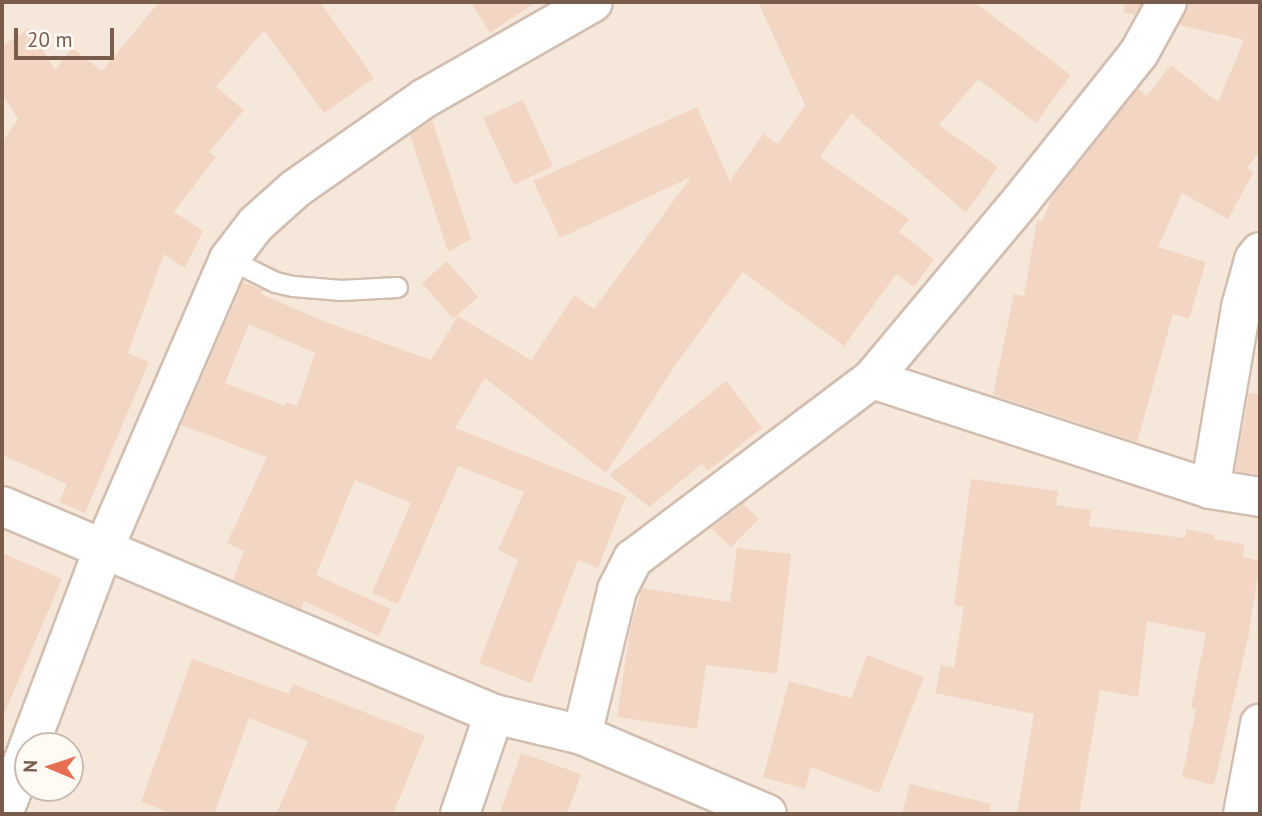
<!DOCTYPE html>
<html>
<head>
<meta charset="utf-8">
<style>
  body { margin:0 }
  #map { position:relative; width:1262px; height:816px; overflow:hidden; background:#fdf6ec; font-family:"PT Sans",sans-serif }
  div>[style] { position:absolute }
  .residential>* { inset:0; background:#f5e8da }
  .building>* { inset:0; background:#f3d5c3 }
  .roads { filter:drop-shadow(2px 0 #d1beb0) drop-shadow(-2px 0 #d1beb0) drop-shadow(0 2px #d1beb0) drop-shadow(0 -2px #d1beb0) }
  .lane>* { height:19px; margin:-9.5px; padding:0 9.5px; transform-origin:9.5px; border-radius:9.5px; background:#fff }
  .street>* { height:38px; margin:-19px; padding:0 19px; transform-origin:19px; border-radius:19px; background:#fff }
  span { translate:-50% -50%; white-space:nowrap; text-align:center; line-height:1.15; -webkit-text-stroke:5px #fffaf3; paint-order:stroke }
  .frame { position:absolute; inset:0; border:4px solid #7a5c4d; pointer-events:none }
  .north { position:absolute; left:14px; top:732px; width:70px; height:70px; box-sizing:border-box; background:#fffaf3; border:2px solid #cabbb1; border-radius:50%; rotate:272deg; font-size:19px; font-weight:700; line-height:28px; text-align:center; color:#7a5c4d }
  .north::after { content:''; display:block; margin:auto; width:24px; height:32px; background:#e76f51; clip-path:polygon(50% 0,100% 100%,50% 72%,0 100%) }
  .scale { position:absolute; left:14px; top:28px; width:100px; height:32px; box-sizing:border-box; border:4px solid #7a5c4d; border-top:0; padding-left:9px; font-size:21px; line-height:24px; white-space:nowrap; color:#7a5c4d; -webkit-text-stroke:5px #fffaf3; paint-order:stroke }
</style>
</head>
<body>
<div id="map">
  <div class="residential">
    <i style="clip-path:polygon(evenodd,2px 2px,1260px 2px,1260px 814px,2px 814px,2px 2px,28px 746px,70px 746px,70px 788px,28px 788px,28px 746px)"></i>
  </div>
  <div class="building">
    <i style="clip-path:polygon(159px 2px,320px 2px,374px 78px,324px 113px,264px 30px,216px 87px,244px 110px,209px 152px,216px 157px,174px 212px,203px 231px,185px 268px,164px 254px,128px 353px,149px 362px,85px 513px,59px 502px,67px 484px,2px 455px,2px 142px,18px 119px,2px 94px,2px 46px,29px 28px,55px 70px,72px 48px,102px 71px)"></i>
    <i style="clip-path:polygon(471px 2px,536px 2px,490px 33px)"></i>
    <i style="clip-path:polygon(evenodd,758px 2px,974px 2px,1071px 75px,1036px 123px,978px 79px,939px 125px,998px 167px,966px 213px,851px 113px,820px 157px,909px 219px,899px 232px,934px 259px,914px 287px,896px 274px,844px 346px,743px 272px,676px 364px,606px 473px,485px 378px,455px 428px,626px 496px,598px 568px,578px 560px,531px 683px,479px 663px,518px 560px,498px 550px,524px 492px,458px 466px,398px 604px,372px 593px,411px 503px,355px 480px,316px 575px,391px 609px,379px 636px,304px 601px,301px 609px,233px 580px,244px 551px,227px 543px,267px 457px,181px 425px,243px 282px,262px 290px,261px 294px,323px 321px,431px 360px,458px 316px,531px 360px,574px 295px,594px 309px,691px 177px,560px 238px,533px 181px,697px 107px,730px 181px,763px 134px,778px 144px,805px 105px,758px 2px,249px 324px,315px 353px,297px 406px,286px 402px,285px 406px,225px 383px,249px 324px)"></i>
    <i style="clip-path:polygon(1125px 2px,1142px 2px,1135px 15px,1124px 13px)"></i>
    <i style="clip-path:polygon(1189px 2px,1260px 2px,1260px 151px,1247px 168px,1254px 172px,1228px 219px,1182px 193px,1158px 247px,1206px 262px,1189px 319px,1173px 314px,1137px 442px,993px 395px,1014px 294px,1024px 296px,1037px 220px,1042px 221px,1052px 197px,1138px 89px,1147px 96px,1171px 65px,1218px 102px,1244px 40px,1179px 25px)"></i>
    <i style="clip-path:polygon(523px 100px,553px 166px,514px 185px,483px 118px)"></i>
    <i style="clip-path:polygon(432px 120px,471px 239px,448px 252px,410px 135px)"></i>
    <i style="clip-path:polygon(447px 261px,478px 297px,453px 319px,422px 283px)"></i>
    <i style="clip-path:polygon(726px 381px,762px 428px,708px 471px,702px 464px,649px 507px,609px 475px)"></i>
    <i style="clip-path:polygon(1249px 393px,1260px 394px,1260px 475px,1235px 471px)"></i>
    <i style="clip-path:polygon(971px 479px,1058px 491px,1056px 505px,1091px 510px,1089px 526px,1185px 538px,1186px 529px,1215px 535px,1214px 539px,1244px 544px,1243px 557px,1260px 561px,1249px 633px,1214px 785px,1182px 777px,1196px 709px,1191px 708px,1206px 633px,1147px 621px,1138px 697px,1100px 690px,1079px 814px,1017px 814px,1034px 714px,935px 693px,941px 665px,954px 668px,964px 607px,954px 605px)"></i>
    <i style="clip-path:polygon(743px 504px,759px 519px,731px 547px,711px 528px)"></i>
    <i style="clip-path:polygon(737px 548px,791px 554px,777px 674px,706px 665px,697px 729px,617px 717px,630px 630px,642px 588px,730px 602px)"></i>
    <i style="clip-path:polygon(2px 553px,62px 579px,2px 719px)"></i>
    <i style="clip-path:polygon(867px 655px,924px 677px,879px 793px,811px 767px,805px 789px,763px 777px,789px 681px,851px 698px)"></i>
    <i style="clip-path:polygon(192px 659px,289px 694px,293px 684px,425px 736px,393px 814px,276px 814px,308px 741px,249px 718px,214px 814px,174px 814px,141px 802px)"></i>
    <i style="clip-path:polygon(521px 753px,581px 774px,567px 814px,500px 814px)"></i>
    <i style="clip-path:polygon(910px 784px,991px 804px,990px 814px,902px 814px)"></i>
  </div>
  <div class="roads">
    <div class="lane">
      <i style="left:229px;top:259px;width:51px;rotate:26.6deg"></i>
      <i style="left:275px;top:282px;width:18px;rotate:13deg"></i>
      <i style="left:293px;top:286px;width:48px;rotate:4.8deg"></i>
      <i style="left:341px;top:290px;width:56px;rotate:-3.1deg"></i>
    </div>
    <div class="street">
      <i style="left:872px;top:379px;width:355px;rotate:18deg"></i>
      <i style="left:1210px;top:489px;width:51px;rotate:9.1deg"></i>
      <i style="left:1210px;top:489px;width:185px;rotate:-80.3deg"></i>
      <i style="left:1241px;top:307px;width:49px;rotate:-74.5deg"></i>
      <i style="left:1254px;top:260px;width:10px;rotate:-53deg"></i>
      <i style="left:2px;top:506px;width:534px;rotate:22.92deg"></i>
      <i style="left:494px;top:714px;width:90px;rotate:13.4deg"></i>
      <i style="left:582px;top:735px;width:201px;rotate:23.1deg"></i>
      <i style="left:582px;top:735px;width:149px;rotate:-76.4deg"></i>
      <i style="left:617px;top:590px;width:35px;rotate:-63deg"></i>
      <i style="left:633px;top:559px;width:299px;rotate:-37deg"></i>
      <i style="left:872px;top:379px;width:231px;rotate:-50.1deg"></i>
      <i style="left:1020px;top:202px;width:191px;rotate:-51.4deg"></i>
      <i style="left:1139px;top:53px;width:58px;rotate:-61.2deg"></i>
      <i style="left:29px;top:746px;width:212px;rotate:-69.3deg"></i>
      <i style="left:104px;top:548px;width:315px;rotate:-66.6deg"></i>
      <i style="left:229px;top:259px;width:44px;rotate:-52.4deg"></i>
      <i style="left:256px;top:224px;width:52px;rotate:-41.9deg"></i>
      <i style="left:295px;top:189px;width:159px;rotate:-35deg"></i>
      <i style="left:425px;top:98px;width:193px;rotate:-29.7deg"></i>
      <i style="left:3px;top:814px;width:70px;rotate:-69deg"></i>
      <i style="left:460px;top:814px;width:106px;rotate:-71.2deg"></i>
      <i style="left:1243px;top:814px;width:92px;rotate:-79.3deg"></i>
    </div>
  </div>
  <div class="frame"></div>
  <div class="north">N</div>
  <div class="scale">20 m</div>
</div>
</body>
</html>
